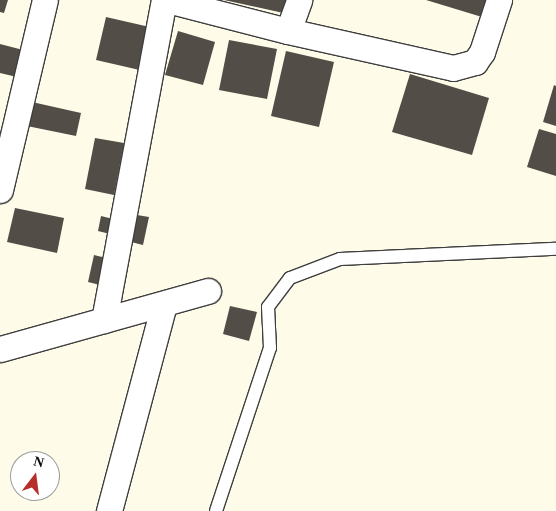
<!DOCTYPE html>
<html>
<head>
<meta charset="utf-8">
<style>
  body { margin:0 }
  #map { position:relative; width:556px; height:511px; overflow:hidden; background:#fefce9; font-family:Georgia,serif }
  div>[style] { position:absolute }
  .building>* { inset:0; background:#534d47 }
  .roads { filter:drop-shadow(1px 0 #3e3e3e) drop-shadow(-1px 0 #3e3e3e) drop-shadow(0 1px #3e3e3e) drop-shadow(0 -1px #3e3e3e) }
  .lane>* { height:12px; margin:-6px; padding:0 6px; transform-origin:6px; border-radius:6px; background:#fff }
  .street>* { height:25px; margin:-12.5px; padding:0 12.5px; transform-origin:12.5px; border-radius:12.5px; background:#fff }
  span { translate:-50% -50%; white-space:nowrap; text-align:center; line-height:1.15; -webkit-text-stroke:5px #fff; paint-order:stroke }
  .north { position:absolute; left:10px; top:451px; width:50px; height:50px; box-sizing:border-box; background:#fff; border:1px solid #9d9d9d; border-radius:50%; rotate:15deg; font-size:14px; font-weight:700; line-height:20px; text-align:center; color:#0b0b0b }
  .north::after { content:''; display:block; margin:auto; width:18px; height:22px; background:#b62f28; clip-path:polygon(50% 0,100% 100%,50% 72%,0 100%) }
</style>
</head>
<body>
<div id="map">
  <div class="building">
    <i style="clip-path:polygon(0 0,8px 0,4px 13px,0 12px)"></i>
    <i style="clip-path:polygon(224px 0,291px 0,288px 14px)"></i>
    <i style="clip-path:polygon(426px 0,486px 0,482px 17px)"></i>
    <i style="clip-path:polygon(106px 17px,154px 28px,144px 71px,96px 60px)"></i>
    <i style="clip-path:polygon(178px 31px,215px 42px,203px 85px,165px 75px)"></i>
    <i style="clip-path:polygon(229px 40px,277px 49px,267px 99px,219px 90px)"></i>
    <i style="clip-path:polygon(0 44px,27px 51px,21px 78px,0 73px)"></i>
    <i style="clip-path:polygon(286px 51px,334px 62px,319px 127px,271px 116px)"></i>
    <i style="clip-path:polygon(410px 74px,489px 98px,472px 155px,392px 132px)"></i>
    <i style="clip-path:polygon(554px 85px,556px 86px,556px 126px,543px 122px)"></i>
    <i style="clip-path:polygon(32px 102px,81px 113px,76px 136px,27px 126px)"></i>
    <i style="clip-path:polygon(539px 129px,556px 134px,556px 176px,527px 167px)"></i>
    <i style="clip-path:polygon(95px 138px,124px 143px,114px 195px,85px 189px)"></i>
    <i style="clip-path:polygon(15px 208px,64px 218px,57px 253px,7px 242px)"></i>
    <i style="clip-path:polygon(137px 215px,149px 217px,143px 245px,131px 242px)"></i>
    <i style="clip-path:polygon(101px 216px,113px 219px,110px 234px,98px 231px)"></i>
    <i style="clip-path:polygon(94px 255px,106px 258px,100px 285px,88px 282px)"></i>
    <i style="clip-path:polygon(230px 306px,257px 312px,249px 341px,223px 334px)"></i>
  </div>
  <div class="roads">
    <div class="lane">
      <i style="left:216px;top:511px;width:172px;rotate:-71.7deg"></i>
      <i style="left:270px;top:348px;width:41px;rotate:-92.8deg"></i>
      <i style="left:268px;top:307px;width:36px;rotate:-53deg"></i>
      <i style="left:290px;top:278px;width:53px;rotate:-20.8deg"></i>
      <i style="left:340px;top:259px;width:216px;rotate:-2.7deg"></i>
    </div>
    <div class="street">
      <i style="left:167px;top:0;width:125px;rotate:14.4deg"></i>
      <i style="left:288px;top:31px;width:169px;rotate:12.6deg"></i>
      <i style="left:453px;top:68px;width:23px;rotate:-15deg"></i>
      <i style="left:475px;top:62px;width:12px;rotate:-55deg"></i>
      <i style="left:482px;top:52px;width:55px;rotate:-71.9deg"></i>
      <i style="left:288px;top:31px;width:33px;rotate:-70deg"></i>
      <i style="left:0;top:190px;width:195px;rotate:-76.7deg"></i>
      <i style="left:104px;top:320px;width:326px;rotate:-79.4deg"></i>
      <i style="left:0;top:349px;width:216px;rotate:-15.6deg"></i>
      <i style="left:109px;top:511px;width:214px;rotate:-75.1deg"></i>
    </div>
  </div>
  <div class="north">N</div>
</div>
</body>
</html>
